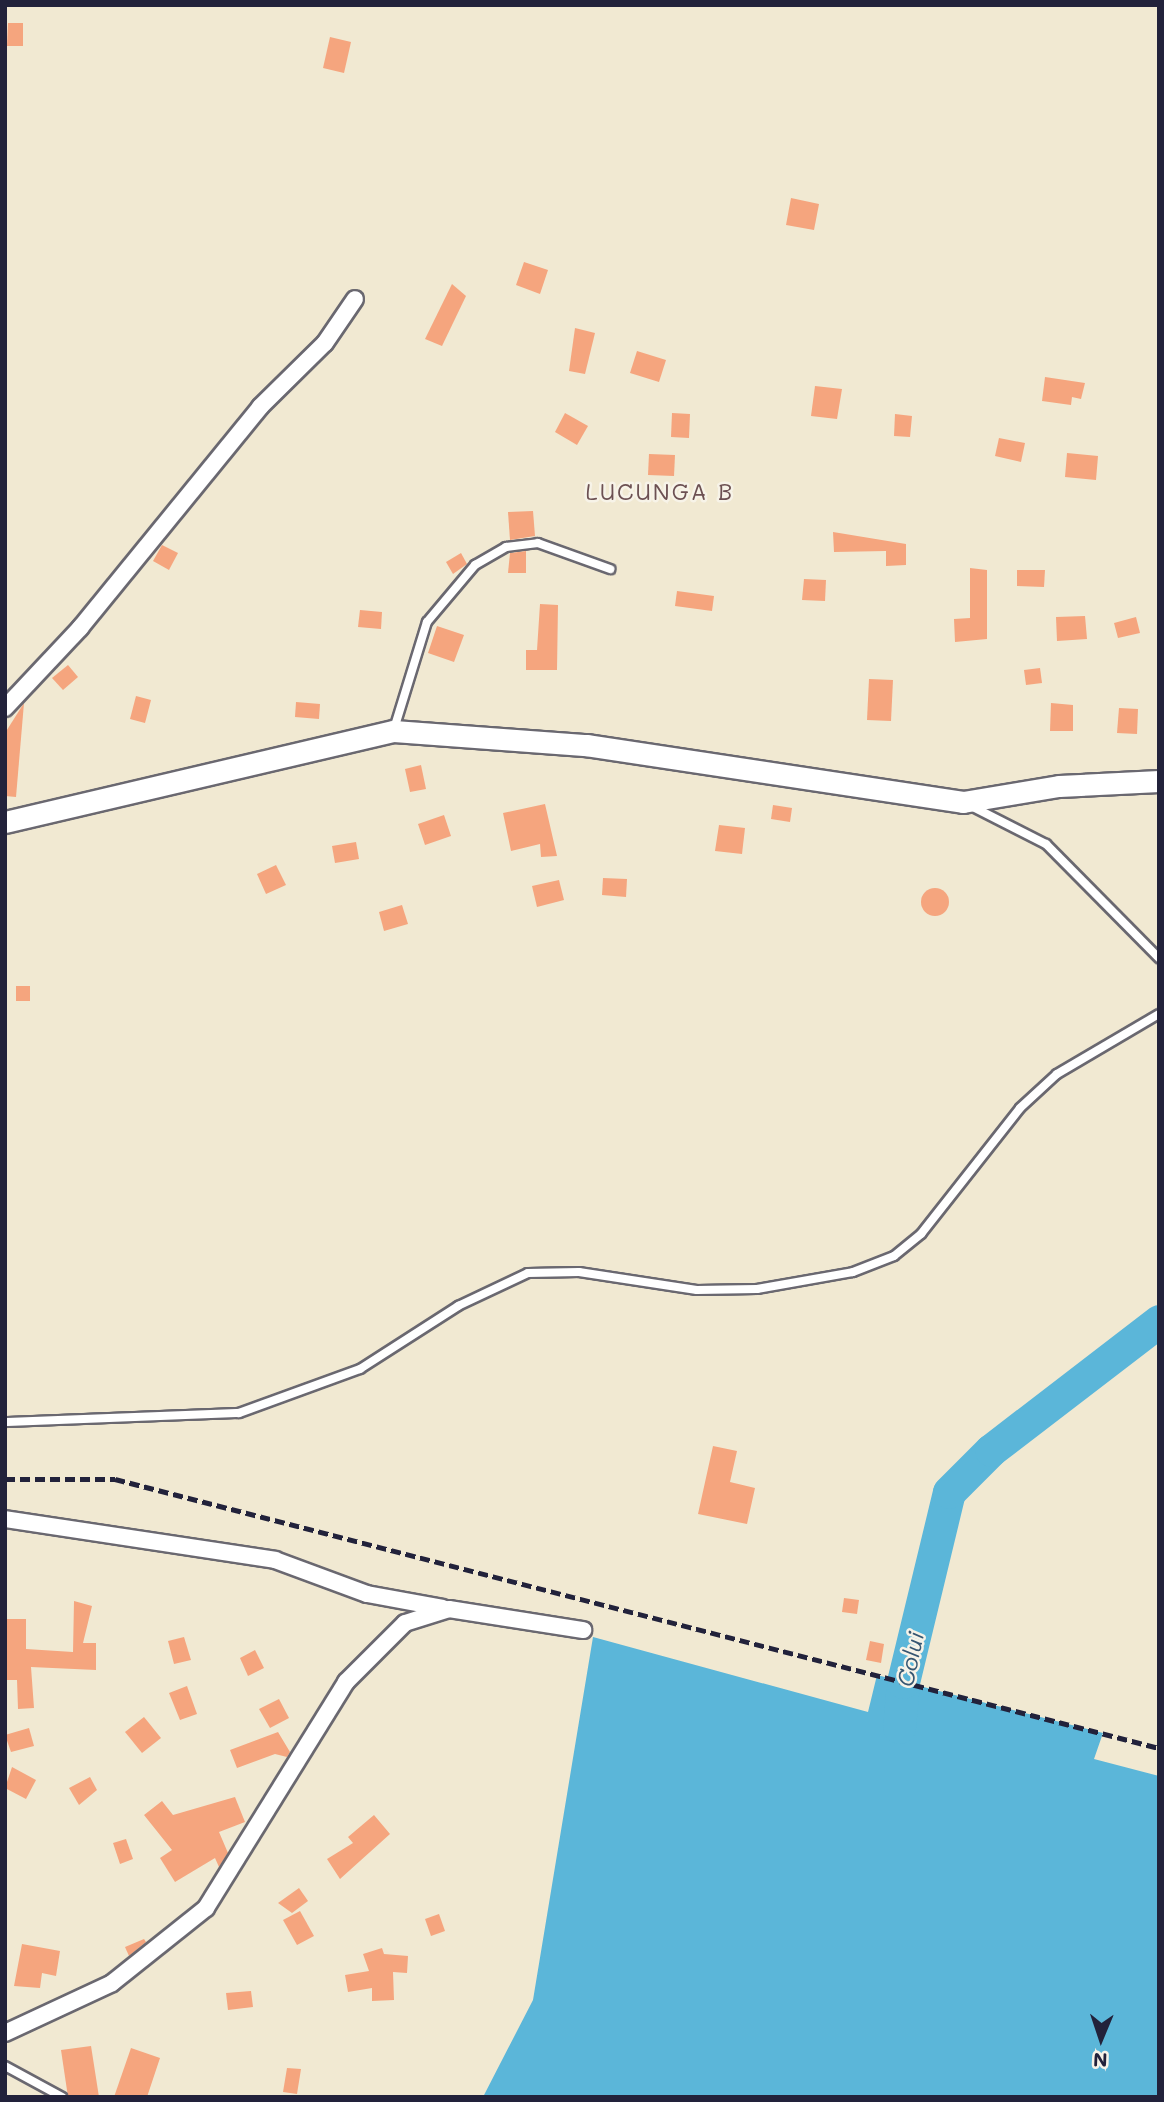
<!DOCTYPE html>
<html>
<head>
<meta charset="utf-8">
<style>
  body { margin:0 }
  #map { position:relative; width:1164px; height:2102px; overflow:hidden; background:#f1e9d2; font-family:Mali,sans-serif }
  div>[style] { position:absolute }
  .water>* { inset:0; background:#5bb6d9 }
  .river>* { height:33px; margin:-16.5px; padding:0 16.5px; transform-origin:16.5px; border-radius:16.5px; background:#5bb6d9 }
  .building>* { inset:0; background:#f5a57e }
  .round { border-radius:50% }
  .roads { filter:drop-shadow(2px 0 #6a6870) drop-shadow(-2px 0 #6a6870) drop-shadow(0 2px #6a6870) drop-shadow(0 -2px #6a6870) }
  .service>* { height:8px; margin:-4px; padding:0 4px; transform-origin:4px; border-radius:4px; background:#fff }
  .minor>* { height:16px; margin:-8px; padding:0 8px; transform-origin:8px; border-radius:8px; background:#fff }
  .tertiary>* { height:21px; margin:-10.5px; padding:0 10.5px; transform-origin:10.5px; border-radius:10.5px; background:#fff }
  .rail>* { height:5px; margin-top:-2.5px; transform-origin:0; background:repeating-linear-gradient(90deg,#22223b 0 10px,transparent 0 15px) }
  span { translate:-50% -50%; white-space:nowrap; text-align:center; line-height:1.15; -webkit-text-stroke:5px #f7f3e8; paint-order:stroke }
  .neighbourhood-label { font-size:23px; color:#6c5052; letter-spacing:2px }
  .water-label { font-size:23px; color:#365672; font-style:italic }
  .frame { position:absolute; inset:0; border:7px solid #22223b; pointer-events:none }
  .north { position:absolute; left:1066px; top:2004px; width:70px; height:70px; -webkit-text-stroke:5px #f7f3e8; paint-order:stroke; rotate:182deg; font-size:19px; font-weight:700; line-height:28px; text-align:center; color:#22223b }
  .north::after { content:''; display:block; margin:auto; width:24px; height:32px; background:#22223b; clip-path:polygon(50% 0,100% 100%,50% 72%,0 100%) }
</style>
</head>
<body>
<div id="map">
  <div class="water">
    <i style="clip-path:polygon(593px 1637px,868px 1712px,877px 1675px,1103px 1733px,1094px 1759px,1159px 1776px,1159px 2097px,483px 2097px,533px 2000px)"></i>
  </div>
  <div class="river">
    <i style="left:899px;top:1727px;width:45px;rotate:-84.9deg"></i>
    <i style="left:903px;top:1682px;width:195px;rotate:-76.4deg"></i>
    <i style="left:949px;top:1492px;width:59px;rotate:-45deg"></i>
    <i style="left:991px;top:1450px;width:212px;rotate:-37.5deg"></i>
  </div>
  <div class="building">
    <i style="clip-path:polygon(8px 23px,23px 23px,23px 46px,7px 46px)"></i>
    <i style="clip-path:polygon(330px 37px,351px 42px,344px 73px,323px 68px)"></i>
    <i style="clip-path:polygon(791px 198px,819px 204px,814px 230px,786px 225px)"></i>
    <i style="clip-path:polygon(524px 262px,548px 270px,540px 294px,516px 285px)"></i>
    <i style="clip-path:polygon(452px 284px,466px 296px,442px 346px,425px 339px)"></i>
    <i style="clip-path:polygon(575px 328px,595px 333px,585px 374px,569px 371px)"></i>
    <i style="clip-path:polygon(637px 351px,666px 360px,659px 382px,630px 373px)"></i>
    <i style="clip-path:polygon(1045px 377px,1085px 383px,1081px 399px,1072px 397px,1071px 405px,1042px 401px)"></i>
    <i style="clip-path:polygon(815px 386px,842px 389px,837px 419px,811px 416px)"></i>
    <i style="clip-path:polygon(565px 413px,588px 426px,577px 445px,555px 432px)"></i>
    <i style="clip-path:polygon(672px 413px,690px 414px,689px 438px,671px 437px)"></i>
    <i style="clip-path:polygon(895px 414px,912px 416px,910px 437px,894px 436px)"></i>
    <i style="clip-path:polygon(999px 438px,1025px 443px,1021px 462px,995px 456px)"></i>
    <i style="clip-path:polygon(1067px 453px,1098px 456px,1096px 480px,1065px 477px)"></i>
    <i style="clip-path:polygon(649px 454px,675px 455px,674px 476px,648px 475px)"></i>
    <i style="clip-path:polygon(533px 511px,535px 536px,510px 540px,508px 512px)"></i>
    <i style="clip-path:polygon(833px 532px,906px 544px,906px 565px,886px 566px,886px 551px,834px 552px)"></i>
    <i style="clip-path:polygon(162px 545px,178px 553px,169px 570px,153px 561px)"></i>
    <i style="clip-path:polygon(526px 551px,526px 573px,508px 573px,510px 553px)"></i>
    <i style="clip-path:polygon(461px 553px,467px 564px,453px 574px,446px 562px)"></i>
    <i style="clip-path:polygon(970px 568px,987px 570px,987px 639px,955px 642px,954px 619px,970px 618px)"></i>
    <i style="clip-path:polygon(1017px 570px,1045px 570px,1044px 587px,1017px 586px)"></i>
    <i style="clip-path:polygon(804px 579px,826px 580px,825px 601px,802px 600px)"></i>
    <i style="clip-path:polygon(677px 591px,714px 596px,712px 611px,675px 606px)"></i>
    <i style="clip-path:polygon(540px 604px,558px 605px,557px 670px,526px 670px,526px 650px,537px 650px)"></i>
    <i style="clip-path:polygon(360px 610px,382px 612px,381px 629px,358px 627px)"></i>
    <i style="clip-path:polygon(1085px 616px,1087px 639px,1057px 641px,1056px 617px)"></i>
    <i style="clip-path:polygon(1136px 617px,1140px 633px,1118px 638px,1114px 623px)"></i>
    <i style="clip-path:polygon(437px 626px,464px 635px,454px 662px,428px 653px)"></i>
    <i style="clip-path:polygon(68px 665px,78px 677px,63px 690px,52px 678px)"></i>
    <i style="clip-path:polygon(1040px 668px,1042px 683px,1026px 685px,1024px 670px)"></i>
    <i style="clip-path:polygon(869px 679px,893px 680px,891px 721px,867px 720px)"></i>
    <i style="clip-path:polygon(136px 696px,151px 700px,145px 723px,130px 719px)"></i>
    <i style="clip-path:polygon(296px 702px,320px 704px,319px 719px,295px 717px)"></i>
    <i style="clip-path:polygon(24px 703px,16px 797px,5px 796px,5px 733px)"></i>
    <i style="clip-path:polygon(1051px 703px,1073px 705px,1073px 731px,1050px 731px)"></i>
    <i style="clip-path:polygon(1119px 708px,1138px 709px,1137px 734px,1117px 733px)"></i>
    <i style="clip-path:polygon(421px 765px,426px 789px,410px 792px,405px 769px)"></i>
    <i style="clip-path:polygon(545px 804px,557px 856px,541px 857px,540px 844px,511px 851px,503px 813px)"></i>
    <i style="clip-path:polygon(773px 805px,792px 808px,790px 822px,771px 819px)"></i>
    <i style="clip-path:polygon(444px 815px,451px 836px,425px 845px,418px 824px)"></i>
    <i style="clip-path:polygon(719px 825px,745px 828px,742px 854px,715px 851px)"></i>
    <i style="clip-path:polygon(356px 842px,359px 859px,335px 863px,332px 846px)"></i>
    <i style="clip-path:polygon(276px 865px,286px 885px,266px 894px,257px 874px)"></i>
    <i style="clip-path:polygon(603px 878px,627px 879px,626px 897px,602px 895px)"></i>
    <i style="clip-path:polygon(559px 880px,564px 900px,537px 907px,532px 886px)"></i>
    <i class="round" style="left:921px;top:888px;width:28px;height:28px"></i>
    <i style="clip-path:polygon(402px 905px,408px 924px,384px 931px,379px 912px)"></i>
    <i style="clip-path:polygon(16px 986px,30px 986px,30px 1001px,16px 1001px)"></i>
    <i style="clip-path:polygon(713px 1446px,737px 1451px,730px 1482px,755px 1488px,747px 1524px,698px 1514px)"></i>
    <i style="clip-path:polygon(844px 1598px,859px 1600px,857px 1614px,842px 1612px)"></i>
    <i style="clip-path:polygon(74px 1601px,92px 1606px,83px 1643px,96px 1643px,96px 1670px,31px 1667px,34px 1708px,18px 1709px,17px 1680px,5px 1680px,5px 1619px,26px 1619px,26px 1649px,73px 1652px)"></i>
    <i style="clip-path:polygon(184px 1637px,191px 1660px,174px 1664px,168px 1641px)"></i>
    <i style="clip-path:polygon(870px 1641px,884px 1644px,881px 1663px,866px 1660px)"></i>
    <i style="clip-path:polygon(255px 1650px,264px 1668px,248px 1676px,240px 1658px)"></i>
    <i style="clip-path:polygon(187px 1686px,197px 1714px,180px 1720px,169px 1693px)"></i>
    <i style="clip-path:polygon(279px 1699px,289px 1718px,270px 1728px,259px 1709px)"></i>
    <i style="clip-path:polygon(144px 1717px,161px 1738px,142px 1753px,125px 1732px)"></i>
    <i style="clip-path:polygon(29px 1728px,34px 1746px,11px 1752px,5px 1735px)"></i>
    <i style="clip-path:polygon(278px 1732px,290px 1752px,287px 1757px,275px 1754px,237px 1768px,230px 1750px)"></i>
    <i style="clip-path:polygon(12px 1767px,36px 1780px,26px 1799px,5px 1788px)"></i>
    <i style="clip-path:polygon(90px 1777px,97px 1790px,79px 1805px,69px 1788px)"></i>
    <i style="clip-path:polygon(235px 1797px,245px 1822px,219px 1832px,228px 1853px,219px 1867px,215px 1858px,175px 1882px,160px 1858px,172px 1850px,144px 1815px,162px 1801px,173px 1815px)"></i>
    <i style="clip-path:polygon(374px 1815px,390px 1834px,340px 1879px,327px 1859px,353px 1843px,348px 1837px)"></i>
    <i style="clip-path:polygon(126px 1839px,133px 1859px,120px 1864px,113px 1843px)"></i>
    <i style="clip-path:polygon(299px 1888px,308px 1901px,292px 1913px,278px 1903px)"></i>
    <i style="clip-path:polygon(300px 1911px,314px 1936px,297px 1945px,283px 1920px)"></i>
    <i style="clip-path:polygon(439px 1914px,445px 1931px,431px 1936px,425px 1919px)"></i>
    <i style="clip-path:polygon(144px 1939px,146px 1942px,129px 1956px,125px 1947px)"></i>
    <i style="clip-path:polygon(22px 1944px,60px 1951px,56px 1976px,42px 1973px,40px 1988px,14px 1986px)"></i>
    <i style="clip-path:polygon(382px 1948px,384px 1954px,408px 1956px,407px 1973px,393px 1972px,394px 2000px,372px 2001px,372px 1988px,348px 1992px,345px 1975px,369px 1971px,363px 1954px)"></i>
    <i style="clip-path:polygon(251px 1991px,253px 2007px,228px 2010px,226px 1993px)"></i>
    <i style="clip-path:polygon(91px 2046px,99px 2097px,68px 2097px,61px 2050px)"></i>
    <i style="clip-path:polygon(131px 2048px,160px 2058px,147px 2097px,114px 2097px)"></i>
    <i style="clip-path:polygon(287px 2068px,301px 2069px,297px 2094px,283px 2092px)"></i>
  </div>
  <div class="roads">
    <div class="service">
      <i style="left:394px;top:729px;width:112px;rotate:-72.9deg"></i>
      <i style="left:427px;top:622px;width:75px;rotate:-49.9deg"></i>
      <i style="left:475px;top:565px;width:36px;rotate:-30deg"></i>
      <i style="left:506px;top:547px;width:32px;rotate:-7deg"></i>
      <i style="left:538px;top:543px;width:77px;rotate:19.9deg"></i>
      <i style="left:971px;top:806px;width:84px;rotate:26.9deg"></i>
      <i style="left:1046px;top:844px;width:161px;rotate:45.3deg"></i>
      <i style="left:5px;top:1422px;width:234px;rotate:-2.2deg"></i>
      <i style="left:239px;top:1413px;width:129px;rotate:-20deg"></i>
      <i style="left:360px;top:1369px;width:117px;rotate:-32.7deg"></i>
      <i style="left:458px;top:1306px;width:77px;rotate:-25.2deg"></i>
      <i style="left:528px;top:1273px;width:51px;rotate:-1.1deg"></i>
      <i style="left:579px;top:1272px;width:119px;rotate:8.7deg"></i>
      <i style="left:697px;top:1290px;width:60px;rotate:-1deg"></i>
      <i style="left:757px;top:1289px;width:97px;rotate:-10deg"></i>
      <i style="left:853px;top:1272px;width:44px;rotate:-21.3deg"></i>
      <i style="left:894px;top:1256px;width:35px;rotate:-39deg"></i>
      <i style="left:921px;top:1234px;width:160px;rotate:-51.8deg"></i>
      <i style="left:1020px;top:1108px;width:50px;rotate:-42.6deg"></i>
      <i style="left:1057px;top:1074px;width:118px;rotate:-30.5deg"></i>
      <i style="left:5px;top:2066px;width:65px;rotate:28.5deg"></i>
    </div>
    <div class="minor">
      <i style="left:5px;top:708px;width:110px;rotate:-46.8deg"></i>
      <i style="left:80px;top:628px;width:285px;rotate:-50.8deg"></i>
      <i style="left:260px;top:407px;width:91px;rotate:-44.6deg"></i>
      <i style="left:325px;top:343px;width:53px;rotate:-55.7deg"></i>
      <i style="left:5px;top:1519px;width:273px;rotate:8.6deg"></i>
      <i style="left:275px;top:1560px;width:98px;rotate:20.3deg"></i>
      <i style="left:367px;top:1594px;width:77px;rotate:10.4deg"></i>
      <i style="left:5px;top:2033px;width:118px;rotate:-25deg"></i>
      <i style="left:112px;top:1983px;width:120px;rotate:-38.6deg"></i>
      <i style="left:206px;top:1908px;width:266px;rotate:-58.2deg"></i>
      <i style="left:346px;top:1682px;width:83px;rotate:-45deg"></i>
      <i style="left:405px;top:1623px;width:46px;rotate:-17.7deg"></i>
      <i style="left:449px;top:1609px;width:136px;rotate:8.9deg"></i>
    </div>
    <div class="tertiary">
      <i style="left:5px;top:822px;width:400px;rotate:-13.2deg"></i>
      <i style="left:394px;top:731px;width:193px;rotate:4.2deg"></i>
      <i style="left:586px;top:745px;width:381px;rotate:8.6deg"></i>
      <i style="left:963px;top:802px;width:97px;rotate:-9.5deg"></i>
      <i style="left:1059px;top:786px;width:100px;rotate:-2.9deg"></i>
    </div>
  </div>
  <div class="rail">
    <i style="left:5px;top:1479px;width:110px"></i>
    <i style="left:115px;top:1479px;width:1078px;rotate:14.45deg"></i>
  </div>
  <div class="neighbourhood-label">
    <span style="left:660px;top:491px">LUCUNGA B</span>
  </div>
  <div class="water-label">
    <span style="left:910px;top:1659px;rotate:-78deg">Colui</span>
  </div>
  <div class="frame"></div>
  <div class="north">N</div>
</div>
</body>
</html>
